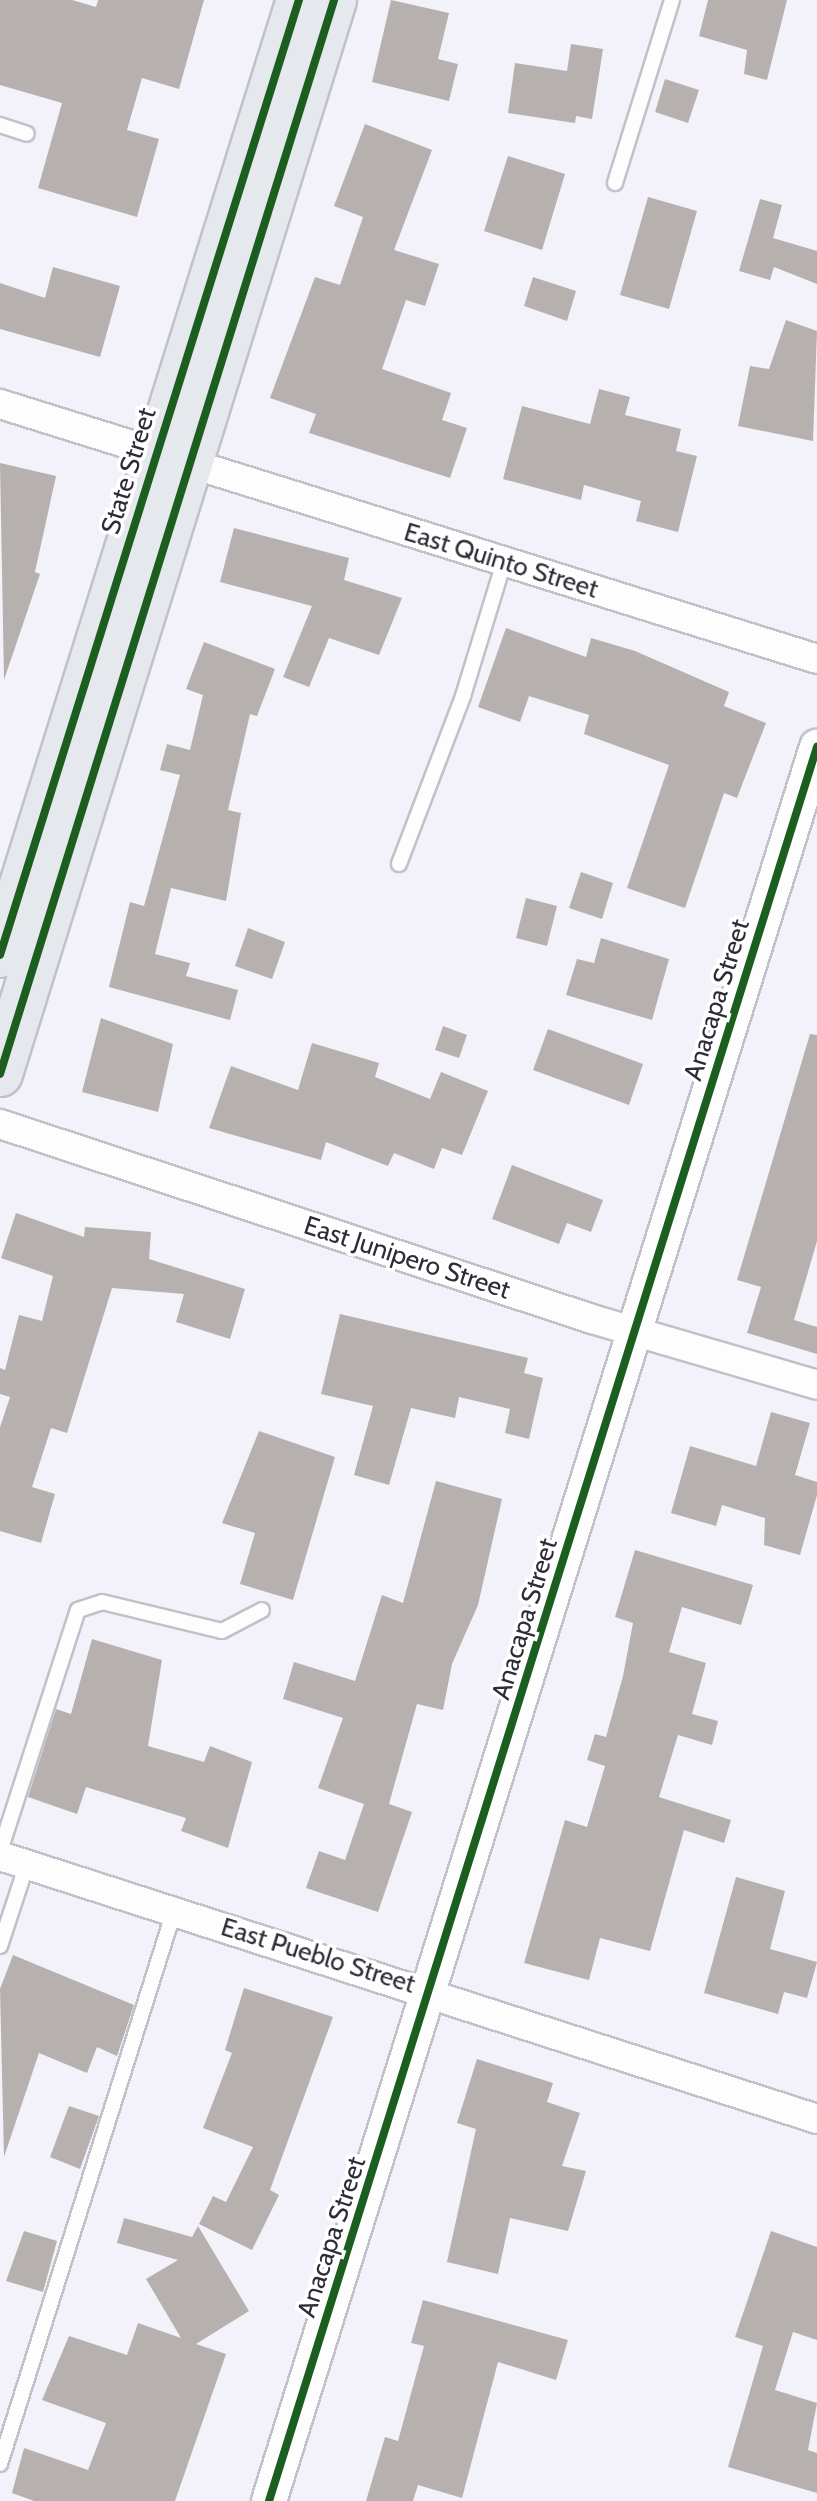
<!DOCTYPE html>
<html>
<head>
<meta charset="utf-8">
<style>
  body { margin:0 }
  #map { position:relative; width:817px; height:2501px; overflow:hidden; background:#f3f2fa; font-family:Cabin,sans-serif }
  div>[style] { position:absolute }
  .building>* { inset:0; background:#b6b1af }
  .roads { filter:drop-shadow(2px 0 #c2c0c8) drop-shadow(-2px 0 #c2c0c8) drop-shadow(0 2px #c2c0c8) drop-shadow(0 -2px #c2c0c8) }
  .service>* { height:14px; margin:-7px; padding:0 7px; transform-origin:7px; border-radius:7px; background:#fdfdfe }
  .minor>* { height:28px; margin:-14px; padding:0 14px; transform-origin:14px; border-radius:14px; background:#fdfdfe }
  .tertiary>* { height:34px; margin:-17px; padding:0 17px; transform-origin:17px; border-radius:17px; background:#fdfdfe }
  .primary>* { height:44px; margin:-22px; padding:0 22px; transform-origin:22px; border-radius:22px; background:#e5e9ee }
  .cycleway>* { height:8px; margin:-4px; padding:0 4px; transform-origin:4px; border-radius:4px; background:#1b5e20 }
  span { translate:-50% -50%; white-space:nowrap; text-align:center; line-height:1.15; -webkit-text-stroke:7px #fff; paint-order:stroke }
  .street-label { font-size:26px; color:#2e2c36 }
</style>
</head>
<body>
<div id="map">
  <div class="building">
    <i style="clip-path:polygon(0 0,72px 0,96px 7px,98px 0,204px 0,179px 89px,142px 78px,127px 130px,159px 139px,137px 217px,38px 188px,62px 103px,0 85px)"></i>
    <i style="clip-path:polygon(391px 0,449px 13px,438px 59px,458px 64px,449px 101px,372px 82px)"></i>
    <i style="clip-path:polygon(708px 0,787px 0,767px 80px,744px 74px,747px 50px,699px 36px)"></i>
    <i style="clip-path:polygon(571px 44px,603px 49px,592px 119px,576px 116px,575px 123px,508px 113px,515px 63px,567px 71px)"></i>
    <i style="clip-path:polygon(665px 79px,699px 90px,688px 123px,655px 112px)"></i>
    <i style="clip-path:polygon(365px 124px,432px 150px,394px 250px,439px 264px,425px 306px,406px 300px,382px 369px,451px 393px,442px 420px,467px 428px,450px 478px,309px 433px,316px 414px,270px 398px,315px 277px,340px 285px,363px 217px,334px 206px)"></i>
    <i style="clip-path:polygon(508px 156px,565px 174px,542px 250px,484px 231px)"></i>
    <i style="clip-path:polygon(648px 197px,697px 211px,669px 309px,620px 295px)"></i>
    <i style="clip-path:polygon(760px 199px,782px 205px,773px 238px,817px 251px,817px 284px,774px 267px,770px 280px,739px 271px)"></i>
    <i style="clip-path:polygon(53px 267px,120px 286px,100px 357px,0 329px,0 283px,45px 298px)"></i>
    <i style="clip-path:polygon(533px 277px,576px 291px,567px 321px,524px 306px)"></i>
    <i style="clip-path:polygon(786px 320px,817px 331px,813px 441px,738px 426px,750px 366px,769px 369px)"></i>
    <i style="clip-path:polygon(599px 389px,630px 397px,625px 415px,681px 429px,676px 451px,697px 456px,678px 532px,636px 521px,641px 501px,584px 485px,581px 500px,503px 479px,522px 406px,590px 424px)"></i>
    <i style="clip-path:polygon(0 463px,56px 476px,35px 572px,40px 574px,4px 680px)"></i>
    <i style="clip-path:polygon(234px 528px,349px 558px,344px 580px,402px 598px,379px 655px,329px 638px,309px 687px,283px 677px,312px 606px,220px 582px)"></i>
    <i style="clip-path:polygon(506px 628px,586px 657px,591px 638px,635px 651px,729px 692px,724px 706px,766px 723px,737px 798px,724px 793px,685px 908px,627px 888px,669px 765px,584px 734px,589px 715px,529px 696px,520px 722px,478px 707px)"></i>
    <i style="clip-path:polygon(204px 642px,275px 669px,257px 716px,250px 714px,228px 810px,241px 813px,226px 901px,171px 888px,155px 954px,190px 963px,186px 976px,238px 990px,230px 1020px,109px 987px,130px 902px,144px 906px,180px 775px,160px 770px,167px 744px,190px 750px,203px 695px,186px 689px)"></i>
    <i style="clip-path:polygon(581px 872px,613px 883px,602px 919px,569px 908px)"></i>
    <i style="clip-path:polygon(526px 898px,557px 906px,547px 946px,516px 938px)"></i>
    <i style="clip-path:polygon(248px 928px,285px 942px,272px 979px,235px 966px)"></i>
    <i style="clip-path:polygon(601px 938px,669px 959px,652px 1020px,566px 995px,577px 959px,594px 963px)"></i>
    <i style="clip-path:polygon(101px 1018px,173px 1044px,158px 1112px,82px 1092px)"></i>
    <i style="clip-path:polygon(443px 1026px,467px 1035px,459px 1058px,435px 1050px)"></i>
    <i style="clip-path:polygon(548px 1029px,643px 1064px,629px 1105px,533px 1070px)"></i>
    <i style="clip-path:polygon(810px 1034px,817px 1035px,817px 1241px,794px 1320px,817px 1327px,817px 1354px,747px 1333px,761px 1287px,737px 1280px)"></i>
    <i style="clip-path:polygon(312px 1043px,379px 1063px,375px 1077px,430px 1099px,441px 1072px,488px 1091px,462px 1155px,442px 1148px,434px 1169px,394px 1153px,388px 1166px,326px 1142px,321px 1160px,209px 1128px,231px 1066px,298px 1090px)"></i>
    <i style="clip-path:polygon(512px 1165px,603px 1200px,591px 1232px,567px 1223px,559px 1244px,492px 1219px)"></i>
    <i style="clip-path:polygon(16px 1213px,84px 1237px,85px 1227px,151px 1232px,149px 1259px,245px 1289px,230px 1339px,176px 1322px,184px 1294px,112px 1288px,67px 1433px,51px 1428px,32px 1487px,55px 1494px,41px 1543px,0 1531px,0 1427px,10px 1397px,0 1394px,0 1368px,5px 1370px,19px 1315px,42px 1321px,53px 1276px,1px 1258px)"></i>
    <i style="clip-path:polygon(340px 1314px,528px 1358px,524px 1373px,543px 1378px,529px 1439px,505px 1433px,510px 1409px,459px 1397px,455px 1418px,411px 1408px,389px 1485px,354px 1475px,373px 1406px,321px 1394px)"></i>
    <i style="clip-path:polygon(771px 1412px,810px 1423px,795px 1475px,817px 1482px,817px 1495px,800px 1555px,764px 1545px,765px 1518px,722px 1505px,716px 1526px,671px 1513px,690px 1446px,756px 1466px)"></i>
    <i style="clip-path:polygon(259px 1431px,335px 1457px,293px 1600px,240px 1584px,255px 1533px,222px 1523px)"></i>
    <i style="clip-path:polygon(436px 1481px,502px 1499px,478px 1605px,452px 1664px,443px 1710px,417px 1704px,389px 1804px,412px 1812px,378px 1912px,306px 1888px,319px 1851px,345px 1860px,364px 1804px,318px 1788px,343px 1718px,283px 1699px,294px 1662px,355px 1681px,382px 1595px,403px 1603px)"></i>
    <i style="clip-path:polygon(635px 1550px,753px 1585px,741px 1625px,682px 1607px,669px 1652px,706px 1663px,692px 1714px,718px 1721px,712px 1745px,678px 1735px,659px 1797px,731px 1820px,724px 1843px,684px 1830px,650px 1951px,600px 1938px,589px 1980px,524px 1963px,565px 1820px,587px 1827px,605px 1766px,587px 1760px,595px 1734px,606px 1737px,623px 1676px,633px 1623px,615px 1617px)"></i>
    <i style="clip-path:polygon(92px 1639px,162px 1660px,148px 1746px,204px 1762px,210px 1746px,252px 1762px,228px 1848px,181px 1831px,186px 1818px,86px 1787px,77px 1814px,28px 1797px,56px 1709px,71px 1714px)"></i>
    <i style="clip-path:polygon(736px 1877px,785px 1891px,770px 1949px,817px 1962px,807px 1998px,784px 1992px,778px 2014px,704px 1993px)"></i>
    <i style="clip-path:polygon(13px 1955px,134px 2005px,117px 2056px,97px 2047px,87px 2073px,39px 2053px,4px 2157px,0 1989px)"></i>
    <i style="clip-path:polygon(244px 1988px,333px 2017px,270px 2190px,279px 2195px,252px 2250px,199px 2224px,213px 2196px,226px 2202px,253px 2147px,203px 2128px,232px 2053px,225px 2050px)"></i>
    <i style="clip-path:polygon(477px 2059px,553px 2083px,547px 2102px,580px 2113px,562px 2166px,586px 2171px,568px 2231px,510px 2218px,498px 2274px,447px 2262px,476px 2129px,457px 2123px)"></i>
    <i style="clip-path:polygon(69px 2106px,99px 2116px,80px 2169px,50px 2157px)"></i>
    <i style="clip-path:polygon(124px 2218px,192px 2237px,198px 2226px,249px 2311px,196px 2344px,226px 2354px,175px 2501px,34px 2501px,12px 2493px,24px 2448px,88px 2470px,106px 2423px,42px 2400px,69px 2336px,127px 2355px,138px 2323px,181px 2338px,146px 2279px,178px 2260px,117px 2243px)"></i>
    <i style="clip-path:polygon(24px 2231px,57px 2241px,43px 2292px,6px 2281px)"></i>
    <i style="clip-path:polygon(771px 2231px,817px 2247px,817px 2340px,793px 2332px,775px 2390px,817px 2403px,808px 2450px,817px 2453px,817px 2493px,728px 2467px,763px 2346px,735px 2337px)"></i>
    <i style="clip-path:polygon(423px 2300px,568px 2340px,556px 2380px,498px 2362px,462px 2498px,418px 2485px,413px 2501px,366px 2501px,385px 2437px,398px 2441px,424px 2346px,411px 2343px)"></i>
  </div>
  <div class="roads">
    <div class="service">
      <i style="left:0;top:125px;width:28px;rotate:18deg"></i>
      <i style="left:615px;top:183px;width:192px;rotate:-72.7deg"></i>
      <i style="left:399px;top:864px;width:180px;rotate:-69.1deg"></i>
      <i style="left:463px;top:696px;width:140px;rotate:-73deg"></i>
      <i style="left:0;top:1851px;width:253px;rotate:-72.1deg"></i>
      <i style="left:78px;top:1610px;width:25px;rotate:-18deg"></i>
      <i style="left:102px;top:1602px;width:123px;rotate:13.6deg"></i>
      <i style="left:222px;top:1631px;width:45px;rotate:-27.7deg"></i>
      <i style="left:0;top:1946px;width:86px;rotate:-71.8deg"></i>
      <i style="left:0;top:2464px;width:580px;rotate:-72.53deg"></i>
    </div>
    <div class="minor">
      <i style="left:0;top:404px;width:856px;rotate:17.33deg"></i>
      <i style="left:0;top:1124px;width:623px;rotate:18.23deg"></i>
      <i style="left:592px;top:1319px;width:234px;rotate:16.3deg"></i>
      <i style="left:0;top:1856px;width:858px;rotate:17.84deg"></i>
    </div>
    <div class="tertiary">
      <i style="left:269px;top:2501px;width:1838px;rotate:-72.65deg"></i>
    </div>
    <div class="primary">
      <i style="left:0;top:955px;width:1001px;rotate:-72.62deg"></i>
      <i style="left:0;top:1074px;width:1125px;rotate:-72.72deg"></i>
    </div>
  </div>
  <div class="cycleway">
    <i style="left:0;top:955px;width:1001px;rotate:-72.62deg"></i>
    <i style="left:0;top:1074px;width:1125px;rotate:-72.72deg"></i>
    <i style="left:269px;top:2501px;width:1838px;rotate:-72.65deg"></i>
  </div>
  <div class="street-label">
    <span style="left:129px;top:471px;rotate:-73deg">State Street</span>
    <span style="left:501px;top:561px;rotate:17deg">East Quinto Street</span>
    <span style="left:717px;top:1000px;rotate:-73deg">Anacapa Street</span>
    <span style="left:407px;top:1258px;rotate:18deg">East Junipero Street</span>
    <span style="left:525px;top:1619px;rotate:-73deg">Anacapa Street</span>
    <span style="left:318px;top:1956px;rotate:17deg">East Pueblo Street</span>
    <span style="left:332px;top:2237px;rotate:-72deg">Anacapa Street</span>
  </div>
</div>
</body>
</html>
